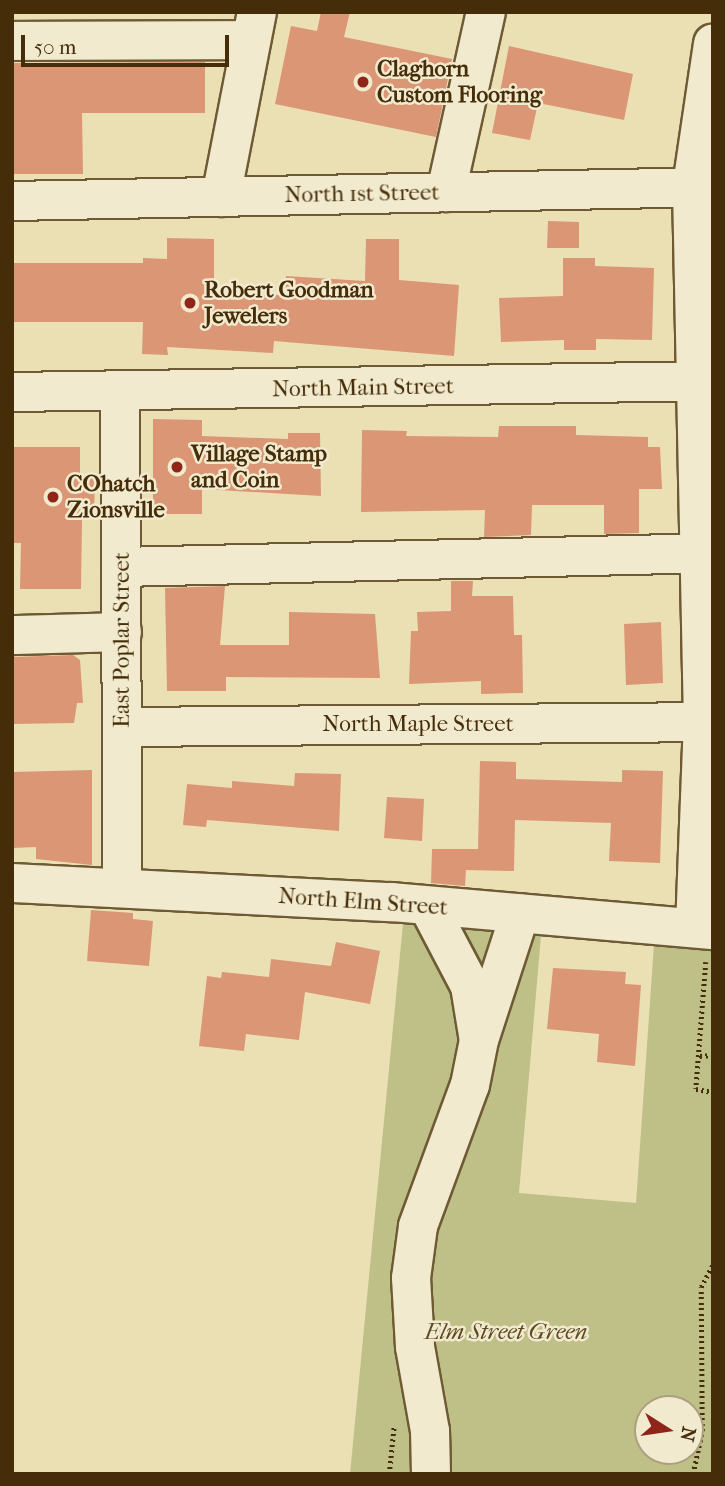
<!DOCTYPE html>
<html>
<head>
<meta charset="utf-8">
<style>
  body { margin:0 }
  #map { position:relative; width:725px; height:1486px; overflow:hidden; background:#ebdfb4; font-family:"IM FELL French Canon",serif }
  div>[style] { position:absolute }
  .green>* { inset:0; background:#bec088 }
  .building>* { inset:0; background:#db9675 }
  .path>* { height:4.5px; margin-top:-2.25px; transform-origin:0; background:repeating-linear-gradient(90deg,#452d0a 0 2px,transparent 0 5.5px) }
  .roads { filter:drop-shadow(2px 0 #6e5a34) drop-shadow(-2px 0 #6e5a34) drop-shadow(0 2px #6e5a34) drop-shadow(0 -2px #6e5a34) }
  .minor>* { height:38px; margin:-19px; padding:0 19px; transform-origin:19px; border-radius:19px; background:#f2eace }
  .dots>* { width:19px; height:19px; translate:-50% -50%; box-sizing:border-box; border:4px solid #f2eace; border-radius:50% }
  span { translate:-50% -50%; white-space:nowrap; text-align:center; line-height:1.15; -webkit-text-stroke:5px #f2eace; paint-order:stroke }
  .poi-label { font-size:23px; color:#452d0a; font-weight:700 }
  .left { translate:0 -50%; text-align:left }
  .street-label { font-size:23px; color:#452d0a }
  .park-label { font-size:23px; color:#5d4a23; font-style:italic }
  .frame { position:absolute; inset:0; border:14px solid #452d0a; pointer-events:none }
  .north { position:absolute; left:634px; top:1395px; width:70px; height:70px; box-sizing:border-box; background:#f2eace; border:2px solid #ad9e80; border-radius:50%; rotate:102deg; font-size:19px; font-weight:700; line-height:28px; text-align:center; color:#452d0a }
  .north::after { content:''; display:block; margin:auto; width:24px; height:32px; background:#8f2418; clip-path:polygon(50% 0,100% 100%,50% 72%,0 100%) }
  .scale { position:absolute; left:21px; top:35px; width:208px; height:32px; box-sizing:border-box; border:4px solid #452d0a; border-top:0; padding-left:9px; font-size:21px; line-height:24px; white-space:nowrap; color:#452d0a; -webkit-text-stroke:5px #f2eace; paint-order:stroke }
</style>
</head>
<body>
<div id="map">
  <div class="green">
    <i style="clip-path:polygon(evenodd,404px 913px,542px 924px,519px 1193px,636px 1203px,655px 930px,713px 937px,713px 1474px,350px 1474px,404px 913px,648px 1409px,690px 1409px,690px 1451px,648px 1451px,648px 1409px)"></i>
  </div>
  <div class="building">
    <i style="clip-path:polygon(321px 12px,350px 12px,344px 37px,452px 59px,436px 137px,275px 104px,291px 26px,317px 31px)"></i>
    <i style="clip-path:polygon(509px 46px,633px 74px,624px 120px,538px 103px,530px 140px,492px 133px)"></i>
    <i style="clip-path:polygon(205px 62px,205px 113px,82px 113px,83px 174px,14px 174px,14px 63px)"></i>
    <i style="clip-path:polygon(548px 221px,579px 222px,579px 248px,547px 248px)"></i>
    <i style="clip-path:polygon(167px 238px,214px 239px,214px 294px,285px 295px,286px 276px,365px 281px,366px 239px,399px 239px,399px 280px,459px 285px,454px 356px,274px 341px,273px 353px,167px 347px,168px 355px,142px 354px,143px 322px,12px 322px,12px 263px,143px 263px,143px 258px,167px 259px)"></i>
    <i style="clip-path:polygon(563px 258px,595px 258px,595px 266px,654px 268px,652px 340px,596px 339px,596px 350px,564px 350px,564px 340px,501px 342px,499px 298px,563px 296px)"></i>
    <i style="clip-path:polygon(153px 419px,202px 420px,202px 436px,288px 439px,288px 433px,320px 433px,321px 496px,202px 489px,202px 514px,153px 514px)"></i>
    <i style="clip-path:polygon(499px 426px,576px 426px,576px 435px,648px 437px,648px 447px,660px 447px,662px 489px,639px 489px,639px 533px,604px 534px,604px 505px,532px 505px,531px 535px,484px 537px,485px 510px,361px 512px,362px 430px,407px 431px,406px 436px,498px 437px)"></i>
    <i style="clip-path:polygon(12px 447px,80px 447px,80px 475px,95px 475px,94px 519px,82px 519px,81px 589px,20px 589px,21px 543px,12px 543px)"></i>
    <i style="clip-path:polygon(451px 581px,473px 581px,472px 596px,513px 596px,514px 635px,522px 635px,523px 693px,481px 694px,481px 681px,409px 684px,411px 631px,418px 631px,417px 612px,451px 611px)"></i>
    <i style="clip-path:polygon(225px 586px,220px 645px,289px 645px,289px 612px,375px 614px,380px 678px,226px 677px,226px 691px,167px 691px,165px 588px)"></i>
    <i style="clip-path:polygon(661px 622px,663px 683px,626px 685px,624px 624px)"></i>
    <i style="clip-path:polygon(12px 657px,73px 655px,80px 660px,83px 703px,77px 703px,74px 723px,12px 724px)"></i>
    <i style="clip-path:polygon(480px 761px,516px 762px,516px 779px,622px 782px,622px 770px,663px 771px,660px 863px,609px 861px,611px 823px,515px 820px,514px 871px,466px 870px,465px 886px,431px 883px,432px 849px,478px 849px)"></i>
    <i style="clip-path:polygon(92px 770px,92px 865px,36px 859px,36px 847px,12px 848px,12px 772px)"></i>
    <i style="clip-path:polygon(295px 773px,341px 774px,339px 831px,207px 820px,206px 827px,183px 825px,187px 784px,232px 788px,232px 781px,294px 786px)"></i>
    <i style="clip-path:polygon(387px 797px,424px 799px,422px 841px,384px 838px)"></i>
    <i style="clip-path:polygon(91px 910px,133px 913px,133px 919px,153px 921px,149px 966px,87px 961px)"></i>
    <i style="clip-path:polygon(336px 942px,380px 951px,370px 1004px,305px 992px,299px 1040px,246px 1034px,244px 1051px,199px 1046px,207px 976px,221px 978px,222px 972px,269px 977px,271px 959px,331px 966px)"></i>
    <i style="clip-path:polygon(553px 968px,626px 972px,625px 984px,641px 985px,635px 1066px,597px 1062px,599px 1034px,547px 1029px)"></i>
  </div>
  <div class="path">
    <i style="left:706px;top:962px;width:127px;rotate:94.5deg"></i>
    <i style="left:696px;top:1089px;width:17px;rotate:10deg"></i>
    <i style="left:700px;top:1056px;width:13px;rotate:-4deg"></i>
    <i style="left:389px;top:1474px;width:48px;rotate:-84.1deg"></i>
    <i style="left:693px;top:1474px;width:44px;rotate:-78.2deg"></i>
    <i style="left:702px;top:1431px;width:144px;rotate:-90.4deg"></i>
    <i style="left:701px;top:1287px;width:26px;rotate:-62deg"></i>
  </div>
  <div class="roads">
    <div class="minor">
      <i style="left:12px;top:41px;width:239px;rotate:-0.2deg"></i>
      <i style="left:446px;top:192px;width:184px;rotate:-77.5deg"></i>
      <i style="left:221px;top:197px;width:188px;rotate:-79deg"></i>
      <i style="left:12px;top:201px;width:701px;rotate:-1.14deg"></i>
      <i style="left:12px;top:392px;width:701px;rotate:-0.9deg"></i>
      <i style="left:120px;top:392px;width:495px;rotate:89.7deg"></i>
      <i style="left:121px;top:567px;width:592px;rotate:-1.35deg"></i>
      <i style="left:12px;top:635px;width:110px;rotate:-1.6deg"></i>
      <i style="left:122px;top:727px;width:591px;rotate:-0.48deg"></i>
      <i style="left:12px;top:883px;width:380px;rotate:2.9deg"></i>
      <i style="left:392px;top:902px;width:322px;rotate:5deg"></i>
      <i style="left:428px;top:906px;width:90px;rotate:62.3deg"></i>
      <i style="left:470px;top:986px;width:50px;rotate:80.7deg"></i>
      <i style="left:695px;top:928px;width:206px;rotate:-87.8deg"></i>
      <i style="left:703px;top:722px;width:536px;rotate:-91.18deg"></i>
      <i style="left:692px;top:186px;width:144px;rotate:-81.6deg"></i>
      <i style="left:431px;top:1474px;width:43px;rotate:-91.3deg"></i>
      <i style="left:430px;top:1431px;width:85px;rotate:-100.1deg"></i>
      <i style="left:415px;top:1347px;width:69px;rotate:-93.3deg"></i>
      <i style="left:411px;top:1278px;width:52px;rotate:-82.3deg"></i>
      <i style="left:418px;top:1226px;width:150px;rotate:-69.8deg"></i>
      <i style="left:470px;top:1085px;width:46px;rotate:-78.7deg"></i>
      <i style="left:479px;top:1040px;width:133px;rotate:-72deg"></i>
    </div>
  </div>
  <div class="dots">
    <i style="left:363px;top:82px;background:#8f2418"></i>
    <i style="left:190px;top:303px;background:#8f2418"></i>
    <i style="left:177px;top:467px;background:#8f2418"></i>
    <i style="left:53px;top:497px;background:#8f2418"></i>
  </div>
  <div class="poi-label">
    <span class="left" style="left:377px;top:82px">Claghorn<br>Custom Flooring</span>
    <span class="left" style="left:204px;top:303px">Robert Goodman<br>Jewelers</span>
    <span class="left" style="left:191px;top:467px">Village Stamp<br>and Coin</span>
    <span class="left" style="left:67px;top:497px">COhatch<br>Zionsville</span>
  </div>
  <div class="street-label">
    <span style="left:362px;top:194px;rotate:-1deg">North 1st Street</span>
    <span style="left:363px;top:388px;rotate:-1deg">North Main Street</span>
    <span style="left:122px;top:640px;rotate:-90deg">East Poplar Street</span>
    <span style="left:418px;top:724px">North Maple Street</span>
    <span style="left:363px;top:902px;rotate:4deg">North Elm Street</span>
  </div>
  <div class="park-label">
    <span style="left:506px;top:1332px">Elm Street Green</span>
  </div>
  <div class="frame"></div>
  <div class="north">N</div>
  <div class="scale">50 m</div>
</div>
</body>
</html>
